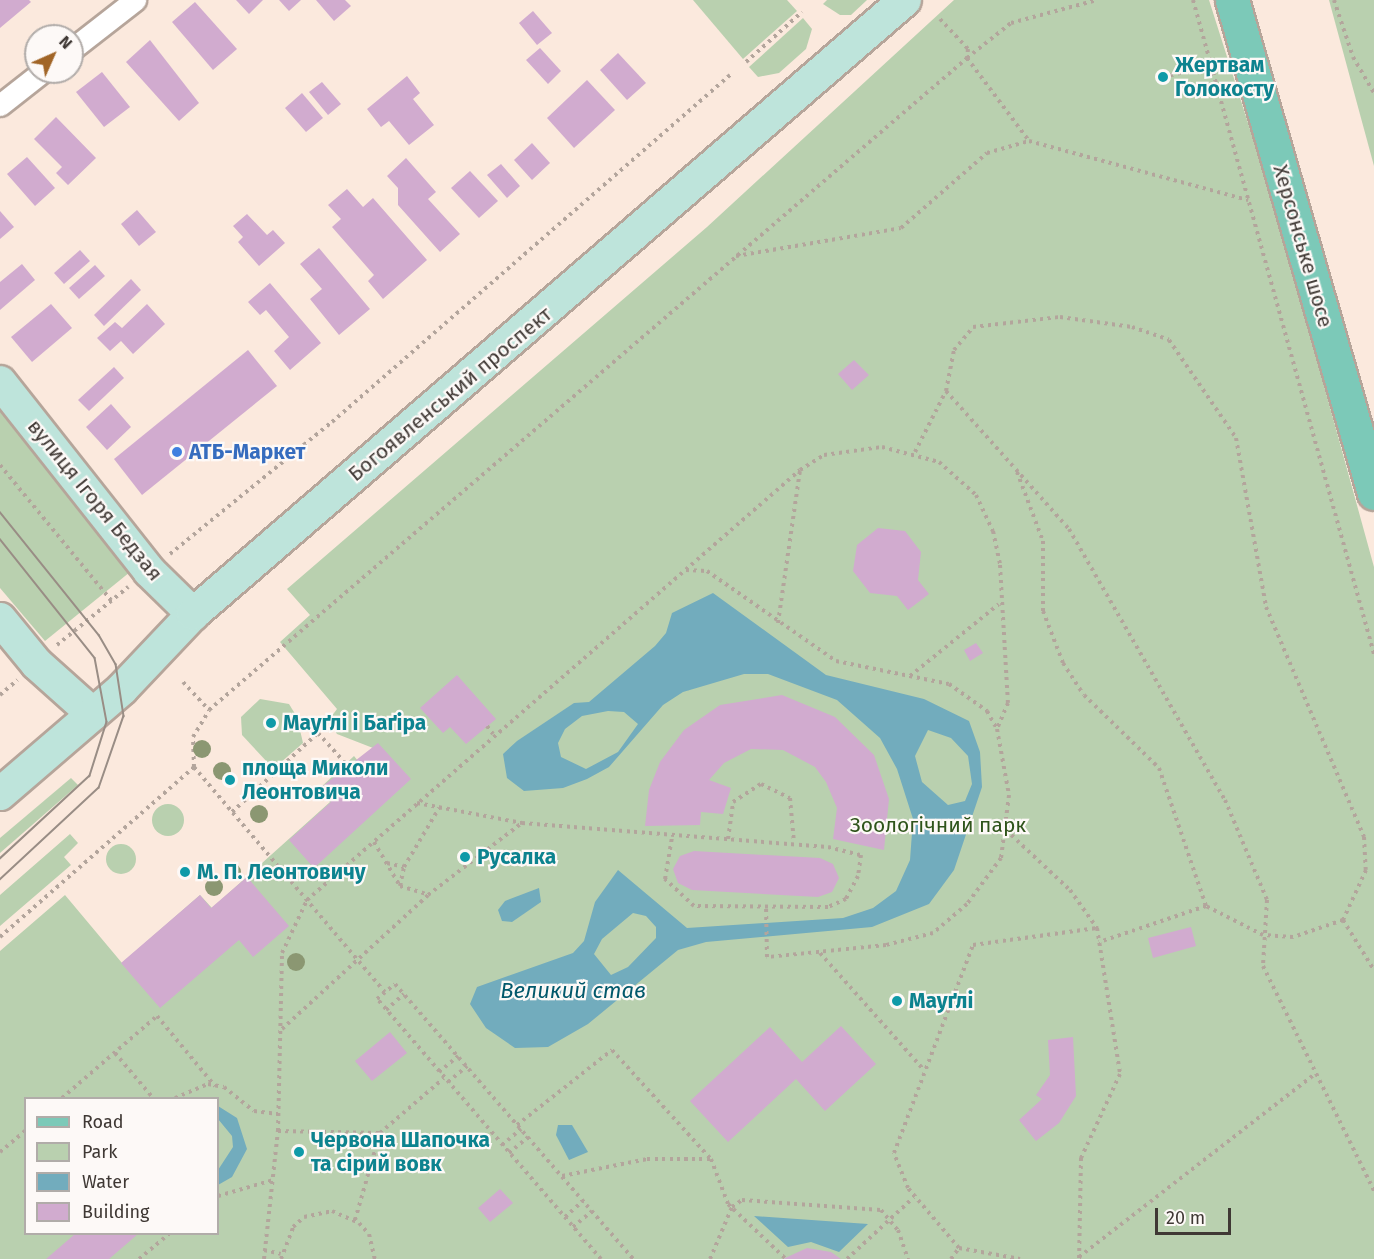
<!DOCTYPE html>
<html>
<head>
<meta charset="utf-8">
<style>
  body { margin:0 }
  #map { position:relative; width:1374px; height:1259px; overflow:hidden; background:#fbe9dd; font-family:"Fira Sans",sans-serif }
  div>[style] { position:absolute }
  .green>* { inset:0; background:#b9d0af }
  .round { border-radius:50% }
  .water>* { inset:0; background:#72acbd }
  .building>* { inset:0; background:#d1abcf }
  .path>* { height:4px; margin-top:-2px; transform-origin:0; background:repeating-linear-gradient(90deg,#b3a59c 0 3px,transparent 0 7.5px) }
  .roads { filter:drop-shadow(2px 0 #b6a59a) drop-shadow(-2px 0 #b6a59a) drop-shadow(0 2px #b6a59a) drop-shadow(0 -2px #b6a59a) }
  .street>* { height:21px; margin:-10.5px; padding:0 10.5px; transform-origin:10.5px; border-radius:10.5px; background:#fff }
  .secondary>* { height:32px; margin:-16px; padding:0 16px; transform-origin:16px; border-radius:16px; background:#bee4db }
  .primary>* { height:33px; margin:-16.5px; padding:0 16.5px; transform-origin:16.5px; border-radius:16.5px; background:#7cc9b8 }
  .tram>* { height:1.5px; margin:-0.75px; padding:0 0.75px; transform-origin:0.75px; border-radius:0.75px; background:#998d85 }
  .trees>* { width:18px; height:18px; margin:-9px; border-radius:50%; background:#8b9772 }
  .dots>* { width:16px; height:16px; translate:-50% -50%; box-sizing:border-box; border:3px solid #fdf9f7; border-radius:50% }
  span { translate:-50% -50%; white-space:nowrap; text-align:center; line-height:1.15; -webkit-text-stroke:4.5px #fdf9f7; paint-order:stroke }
  .culture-label { font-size:21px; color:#0d838f; font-weight:700 }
  .left { translate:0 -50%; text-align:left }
  .street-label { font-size:21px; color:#3f3834 }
  .shop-label { font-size:21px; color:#366cbe; font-weight:700 }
  .park-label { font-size:21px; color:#2f541b }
  .water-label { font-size:22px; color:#02586b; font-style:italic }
  .legend { position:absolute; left:24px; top:1097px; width:195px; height:138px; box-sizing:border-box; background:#fdf9f7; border:2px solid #b1aca9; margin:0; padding:8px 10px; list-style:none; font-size:18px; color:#3f3834 }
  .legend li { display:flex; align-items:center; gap:12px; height:30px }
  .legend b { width:30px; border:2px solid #b1aca9 }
  .north { position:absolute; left:24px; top:24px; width:60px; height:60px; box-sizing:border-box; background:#fdf9f7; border:2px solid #b1aca9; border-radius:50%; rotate:45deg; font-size:16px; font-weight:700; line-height:24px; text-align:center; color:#3f3834 }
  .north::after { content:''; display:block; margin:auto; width:21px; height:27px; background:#a16527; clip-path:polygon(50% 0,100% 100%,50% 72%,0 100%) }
  .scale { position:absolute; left:1155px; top:1208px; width:76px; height:27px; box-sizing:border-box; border:3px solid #3f3834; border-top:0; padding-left:8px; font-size:18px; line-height:21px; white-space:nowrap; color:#3f3834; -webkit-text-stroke:4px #fdf9f7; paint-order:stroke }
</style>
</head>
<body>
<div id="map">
  <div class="green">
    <i style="clip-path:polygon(693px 0,787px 0,797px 11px,743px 59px)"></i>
    <i style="clip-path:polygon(827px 0,867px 0,851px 15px,840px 15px,823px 4px)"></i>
    <i style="clip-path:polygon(evenodd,954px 0,1209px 0,1276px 211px,1374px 567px,1374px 1259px,0 1259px,0 951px,65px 895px,122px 963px,200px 895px,212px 908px,330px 802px,319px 789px,354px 756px,358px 761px,373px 748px,337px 734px,328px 721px,337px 709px,280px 642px,310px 615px,287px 589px,707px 227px,954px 0,26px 1098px,218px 1098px,218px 1234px,26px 1234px,26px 1098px)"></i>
    <i style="clip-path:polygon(1329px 0,1374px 0,1374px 166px)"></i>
    <i style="clip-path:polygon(803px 18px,812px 29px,806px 49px,779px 73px,758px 77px,749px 67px)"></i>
    <i style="clip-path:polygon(0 410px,130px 572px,45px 641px,0 588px)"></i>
    <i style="clip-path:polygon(260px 699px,289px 704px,297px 717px,303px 743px,279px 764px,269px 764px,242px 735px,241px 717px)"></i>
    <i style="clip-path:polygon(71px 778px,78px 785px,0 853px,0 838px)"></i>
    <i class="round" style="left:152px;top:804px;width:32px;height:32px"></i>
    <i style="clip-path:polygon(70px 834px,78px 843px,64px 857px,71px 865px,0 926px,0 895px)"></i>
    <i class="round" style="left:106px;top:844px;width:30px;height:30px"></i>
  </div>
  <div class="water">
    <i style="clip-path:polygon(evenodd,713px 593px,826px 675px,924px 699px,969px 721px,980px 752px,982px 787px,954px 870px,929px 904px,872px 927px,706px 942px,678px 950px,588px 1024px,548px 1047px,515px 1048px,486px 1028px,470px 1004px,477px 987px,573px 953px,584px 941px,595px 902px,618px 870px,687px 928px,843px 918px,873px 908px,896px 891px,910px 860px,913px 819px,897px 769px,880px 738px,837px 700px,768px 674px,744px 674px,683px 692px,663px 705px,609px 767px,587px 779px,563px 788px,524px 791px,507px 778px,503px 754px,517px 741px,574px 703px,589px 702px,655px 646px,666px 633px,672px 613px,713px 593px,608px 711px,624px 712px,638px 724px,618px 752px,586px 769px,561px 757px,558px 743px,565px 729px,582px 716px,608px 711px,713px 593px,928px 730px,951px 738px,968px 756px,972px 784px,965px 801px,948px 805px,922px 782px,915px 756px,928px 730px,713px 593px,633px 913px,646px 916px,656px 927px,656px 938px,628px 967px,611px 975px,594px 954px,602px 939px,633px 913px)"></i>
    <i style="clip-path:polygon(539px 888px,541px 902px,512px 922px,502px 921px,498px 910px,505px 901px)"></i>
    <i style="clip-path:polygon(218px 1106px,237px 1118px,247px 1149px,232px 1177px,218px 1185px,218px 1170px,233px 1147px,232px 1136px,218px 1119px)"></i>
    <i style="clip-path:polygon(558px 1125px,572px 1125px,588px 1152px,569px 1160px,556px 1135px)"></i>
    <i style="clip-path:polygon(754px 1216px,868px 1224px,839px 1252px,811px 1242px,788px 1247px)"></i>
  </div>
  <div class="building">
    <i style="clip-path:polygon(0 0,29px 0,31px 2px,0 28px)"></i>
    <i style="clip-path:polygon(236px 0,263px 0,249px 14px)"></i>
    <i style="clip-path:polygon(279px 0,301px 0,289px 11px)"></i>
    <i style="clip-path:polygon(316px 0,345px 0,351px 6px,334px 21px)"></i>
    <i style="clip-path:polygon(195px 2px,237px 49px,213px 70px,172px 22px)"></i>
    <i style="clip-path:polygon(533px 11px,552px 33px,537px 45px,519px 23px)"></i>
    <i style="clip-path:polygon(150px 40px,199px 103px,179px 121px,126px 62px)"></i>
    <i style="clip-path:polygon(540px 48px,561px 71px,548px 84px,526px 60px)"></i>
    <i style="clip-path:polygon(618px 53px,646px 83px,627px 100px,600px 70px)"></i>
    <i style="clip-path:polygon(102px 72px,130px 107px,104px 127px,76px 92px)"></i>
    <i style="clip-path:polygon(407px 76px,420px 93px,413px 99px,434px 125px,409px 145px,389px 121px,381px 127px,367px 109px)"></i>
    <i style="clip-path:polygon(587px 80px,615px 110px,574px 148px,547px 118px)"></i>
    <i style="clip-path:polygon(322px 82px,341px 104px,328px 115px,309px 92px)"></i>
    <i style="clip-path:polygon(302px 93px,323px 118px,306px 132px,285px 108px)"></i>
    <i style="clip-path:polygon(56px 117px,96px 158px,68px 185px,56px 173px,62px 167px,34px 139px)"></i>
    <i style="clip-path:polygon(532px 143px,550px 163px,532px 180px,514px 160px)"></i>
    <i style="clip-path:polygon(27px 157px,55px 188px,35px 206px,7px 174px)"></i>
    <i style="clip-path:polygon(406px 158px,436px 192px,428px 199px,460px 234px,440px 252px,398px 205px,398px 188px,387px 176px)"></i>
    <i style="clip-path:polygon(501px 164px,520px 186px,507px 198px,487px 175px)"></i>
    <i style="clip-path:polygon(470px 171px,498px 201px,479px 218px,451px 188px)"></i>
    <i style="clip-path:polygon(347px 189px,363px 207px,373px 198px,427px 260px,383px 299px,368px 281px,374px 275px,332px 227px,341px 219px,328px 205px)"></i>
    <i style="clip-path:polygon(137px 210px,156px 232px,139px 246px,121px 224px)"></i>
    <i style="clip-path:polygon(0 211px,14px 227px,0 239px)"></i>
    <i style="clip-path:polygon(247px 214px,267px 235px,273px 230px,285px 243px,259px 266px,238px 242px,243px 237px,233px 226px)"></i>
    <i style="clip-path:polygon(319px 248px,370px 309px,339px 335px,310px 299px,322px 289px,300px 264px)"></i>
    <i style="clip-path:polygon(80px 250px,90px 261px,64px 284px,54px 273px)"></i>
    <i style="clip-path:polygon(22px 264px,35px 280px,0 310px,0 282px)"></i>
    <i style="clip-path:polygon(95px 265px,105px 276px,79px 299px,69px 288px)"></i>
    <i style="clip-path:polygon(131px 279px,141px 290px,104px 326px,94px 315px)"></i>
    <i style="clip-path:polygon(270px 283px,321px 343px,290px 370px,274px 351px,289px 337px,266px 310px,260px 315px,248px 302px)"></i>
    <i style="clip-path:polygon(51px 304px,72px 328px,32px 362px,11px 337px)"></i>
    <i style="clip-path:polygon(147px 304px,165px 324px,133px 354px,121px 341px,110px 351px,97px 338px,115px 322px,122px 328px)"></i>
    <i style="clip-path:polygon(248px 350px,277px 386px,142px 495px,114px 459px)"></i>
    <i style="clip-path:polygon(854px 360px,869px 375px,852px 390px,838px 374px)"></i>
    <i style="clip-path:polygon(114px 367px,124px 378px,89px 411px,78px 400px)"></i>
    <i style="clip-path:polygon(111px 404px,131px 427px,107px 450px,86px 427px)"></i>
    <i style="clip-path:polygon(878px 528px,905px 531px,921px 552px,918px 580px,929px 594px,908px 610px,897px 596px,870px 593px,853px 571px,857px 545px)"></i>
    <i style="clip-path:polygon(976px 643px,983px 653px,970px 661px,964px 650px)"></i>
    <i style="clip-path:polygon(457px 675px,496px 719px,466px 744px,450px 727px,443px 733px,420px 708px)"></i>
    <i style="clip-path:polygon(782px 695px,835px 717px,874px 755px,889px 799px,884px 850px,833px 839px,837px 808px,826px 782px,815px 767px,783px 750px,751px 749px,724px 763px,709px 780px,731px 788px,723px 814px,701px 812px,700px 825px,645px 826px,649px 790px,660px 762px,684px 730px,720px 705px)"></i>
    <i style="clip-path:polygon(378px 743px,411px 779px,314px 868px,289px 840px,331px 802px,319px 789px)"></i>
    <i style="clip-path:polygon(694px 851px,820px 858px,833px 864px,839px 878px,832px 892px,818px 897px,692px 890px,678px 883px,673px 869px,680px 856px)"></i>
    <i style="clip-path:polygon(247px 877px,289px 926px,253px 957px,239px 940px,160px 1008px,121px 963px,200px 895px,211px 908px)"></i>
    <i style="clip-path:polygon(1191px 927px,1196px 946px,1153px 958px,1148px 938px)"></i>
    <i style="clip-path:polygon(841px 1026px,876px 1064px,825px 1111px,796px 1079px,728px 1142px,690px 1101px,770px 1027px,802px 1062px)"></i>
    <i style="clip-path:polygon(390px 1032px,407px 1053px,372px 1081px,355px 1061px)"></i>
    <i style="clip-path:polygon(1073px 1037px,1076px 1096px,1059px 1123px,1036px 1141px,1019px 1120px,1042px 1099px,1036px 1095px,1050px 1075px,1048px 1040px)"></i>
    <i style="clip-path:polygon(500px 1189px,513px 1203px,490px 1222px,478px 1208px)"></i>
    <i style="clip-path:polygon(75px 1234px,138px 1234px,109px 1259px,46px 1259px)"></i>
    <i style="clip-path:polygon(807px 1248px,831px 1252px,841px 1259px,783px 1259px)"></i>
  </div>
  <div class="path">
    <i style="left:1193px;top:0;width:679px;rotate:74.53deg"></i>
    <i style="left:1334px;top:0;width:60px;rotate:71.6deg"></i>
    <i style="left:1353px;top:57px;width:42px;rotate:59.7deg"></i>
    <i style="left:940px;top:19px;width:41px;rotate:47deg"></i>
    <i style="left:968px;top:49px;width:9px;rotate:96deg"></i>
    <i style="left:967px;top:58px;width:104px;rotate:53.2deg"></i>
    <i style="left:746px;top:62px;width:75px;rotate:-41.8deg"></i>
    <i style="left:1163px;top:77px;width:52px;rotate:-13.2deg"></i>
    <i style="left:736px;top:256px;width:167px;rotate:-9.6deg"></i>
    <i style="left:901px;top:228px;width:114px;rotate:-41.1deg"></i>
    <i style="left:987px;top:153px;width:44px;rotate:-15.9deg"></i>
    <i style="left:1029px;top:141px;width:227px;rotate:15.1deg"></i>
    <i style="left:946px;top:391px;width:185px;rotate:48.3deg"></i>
    <i style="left:1069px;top:529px;width:313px;rotate:60.1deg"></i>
    <i style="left:1225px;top:800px;width:108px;rotate:67.2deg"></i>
    <i style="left:1267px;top:900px;width:66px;rotate:93.5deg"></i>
    <i style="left:1263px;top:966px;width:251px;rotate:63.7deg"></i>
    <i style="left:915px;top:452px;width:68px;rotate:-63.1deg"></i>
    <i style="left:946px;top:391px;width:42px;rotate:-79deg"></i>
    <i style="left:954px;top:350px;width:30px;rotate:-50deg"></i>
    <i style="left:973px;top:327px;width:88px;rotate:-6.6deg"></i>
    <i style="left:1060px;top:317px;width:73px;rotate:7.9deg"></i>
    <i style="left:1132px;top:327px;width:39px;rotate:19deg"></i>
    <i style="left:1169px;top:340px;width:119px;rotate:55.6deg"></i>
    <i style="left:1236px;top:438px;width:172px;rotate:79.9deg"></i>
    <i style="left:1266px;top:607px;width:250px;rotate:66.9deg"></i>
    <i style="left:1364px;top:837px;width:33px;rotate:87deg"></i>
    <i style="left:1366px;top:870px;width:55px;rotate:114.7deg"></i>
    <i style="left:1343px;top:920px;width:53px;rotate:161.2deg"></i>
    <i style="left:1293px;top:937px;width:30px;rotate:-176deg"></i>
    <i style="left:1263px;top:935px;width:64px;rotate:-153deg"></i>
    <i style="left:1206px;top:906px;width:113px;rotate:161.4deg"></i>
    <i style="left:0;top:465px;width:175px;rotate:50.6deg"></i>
    <i style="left:1017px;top:472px;width:74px;rotate:69.4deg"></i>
    <i style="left:1043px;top:541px;width:70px;rotate:90deg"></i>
    <i style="left:1043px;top:611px;width:56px;rotate:69deg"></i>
    <i style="left:1063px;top:663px;width:38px;rotate:57deg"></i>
    <i style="left:1084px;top:695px;width:105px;rotate:44.2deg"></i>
    <i style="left:1159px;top:768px;width:146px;rotate:71.2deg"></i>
    <i style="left:170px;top:554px;width:209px;rotate:-39.2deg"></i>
    <i style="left:332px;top:422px;width:528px;rotate:-41.08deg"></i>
    <i style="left:686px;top:570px;width:21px;rotate:3deg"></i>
    <i style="left:707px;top:571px;width:157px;rotate:34.9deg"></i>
    <i style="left:836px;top:661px;width:115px;rotate:11.5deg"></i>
    <i style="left:949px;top:684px;width:47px;rotate:35.4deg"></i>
    <i style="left:987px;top:711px;width:21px;rotate:61deg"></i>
    <i style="left:997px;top:729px;width:67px;rotate:79.7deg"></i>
    <i style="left:1009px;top:795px;width:64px;rotate:97.2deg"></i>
    <i style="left:1001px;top:858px;width:57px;rotate:126.5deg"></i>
    <i style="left:967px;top:904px;width:45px;rotate:139.5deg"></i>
    <i style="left:933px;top:933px;width:49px;rotate:165.7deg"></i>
    <i style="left:886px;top:945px;width:120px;rotate:174.2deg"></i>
    <i style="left:767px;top:957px;width:51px;rotate:-91.1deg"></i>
    <i style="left:778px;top:623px;width:155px;rotate:-81.8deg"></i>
    <i style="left:57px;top:645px;width:92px;rotate:-39.2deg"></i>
    <i style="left:910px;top:676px;width:114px;rotate:-39deg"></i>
    <i style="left:183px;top:682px;width:38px;rotate:47deg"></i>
    <i style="left:0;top:695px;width:23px;rotate:-41deg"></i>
    <i style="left:487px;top:726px;width:10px;rotate:53deg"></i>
    <i style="left:194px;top:767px;width:295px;rotate:49.7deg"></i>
    <i style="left:417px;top:803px;width:107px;rotate:10.8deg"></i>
    <i style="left:522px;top:823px;width:307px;rotate:4.5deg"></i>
    <i style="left:828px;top:847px;width:34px;rotate:14deg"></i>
    <i style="left:861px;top:855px;width:21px;rotate:98deg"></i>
    <i style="left:858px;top:876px;width:26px;rotate:118deg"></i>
    <i style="left:846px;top:899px;width:20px;rotate:156deg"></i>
    <i style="left:828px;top:907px;width:134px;rotate:-179.6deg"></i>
    <i style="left:694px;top:906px;width:40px;rotate:-137deg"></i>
    <i style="left:665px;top:879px;width:43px;rotate:-80.5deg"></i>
    <i style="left:232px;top:812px;width:117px;rotate:-42.6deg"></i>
    <i style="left:318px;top:733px;width:42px;rotate:47.9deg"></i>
    <i style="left:1006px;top:830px;width:88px;rotate:43.2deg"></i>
    <i style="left:1070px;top:890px;width:47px;rotate:54.6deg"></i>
    <i style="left:1097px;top:928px;width:148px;rotate:81deg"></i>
    <i style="left:1120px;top:1074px;width:93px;rotate:114.9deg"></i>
    <i style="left:1081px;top:1158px;width:101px;rotate:91.1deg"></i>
    <i style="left:728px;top:839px;width:37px;rotate:-82deg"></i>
    <i style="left:733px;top:802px;width:33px;rotate:-33deg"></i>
    <i style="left:761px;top:784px;width:32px;rotate:26deg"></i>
    <i style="left:790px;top:798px;width:45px;rotate:84.9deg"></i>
    <i style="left:374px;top:842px;width:51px;rotate:59.4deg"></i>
    <i style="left:400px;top:886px;width:28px;rotate:17deg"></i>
    <i style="left:387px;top:863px;width:17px;rotate:13deg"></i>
    <i style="left:400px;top:886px;width:19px;rotate:-78deg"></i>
    <i style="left:404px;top:867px;width:69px;rotate:-59.3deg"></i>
    <i style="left:1343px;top:920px;width:59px;rotate:58.2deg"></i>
    <i style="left:0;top:937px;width:258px;rotate:-41.2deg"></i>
    <i style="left:194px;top:767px;width:30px;rotate:-92deg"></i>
    <i style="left:193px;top:737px;width:31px;rotate:-59deg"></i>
    <i style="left:209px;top:710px;width:1000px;rotate:-40.7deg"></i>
    <i style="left:967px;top:58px;width:56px;rotate:-38.5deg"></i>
    <i style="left:1011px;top:23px;width:89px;rotate:-15deg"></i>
    <i style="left:820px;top:953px;width:155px;rotate:48.4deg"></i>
    <i style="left:386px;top:1010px;width:24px;rotate:-42deg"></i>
    <i style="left:282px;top:1029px;width:198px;rotate:-42.5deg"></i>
    <i style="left:428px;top:895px;width:118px;rotate:-37.5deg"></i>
    <i style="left:115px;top:1053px;width:59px;rotate:49.8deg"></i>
    <i style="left:439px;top:1072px;width:25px;rotate:-40deg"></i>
    <i style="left:448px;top:1082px;width:25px;rotate:-40deg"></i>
    <i style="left:62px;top:1098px;width:125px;rotate:-40.8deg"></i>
    <i style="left:157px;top:1016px;width:91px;rotate:50.4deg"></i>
    <i style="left:175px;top:1098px;width:36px;rotate:-23deg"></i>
    <i style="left:208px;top:1084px;width:16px;rotate:11deg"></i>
    <i style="left:224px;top:1087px;width:38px;rotate:39deg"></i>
    <i style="left:254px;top:1111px;width:24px;rotate:7deg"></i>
    <i style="left:517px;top:1125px;width:121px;rotate:-38.3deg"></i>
    <i style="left:612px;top:1050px;width:147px;rotate:47.8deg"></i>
    <i style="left:711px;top:1159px;width:48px;rotate:69.3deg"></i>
    <i style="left:728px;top:1204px;width:79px;rotate:43.5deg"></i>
    <i style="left:278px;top:1131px;width:102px;rotate:1.1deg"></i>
    <i style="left:502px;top:1145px;width:25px;rotate:-40deg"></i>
    <i style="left:0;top:1152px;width:34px;rotate:-40deg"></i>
    <i style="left:509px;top:1153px;width:25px;rotate:-40deg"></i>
    <i style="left:562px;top:1176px;width:87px;rotate:-11.3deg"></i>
    <i style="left:647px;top:1159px;width:64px"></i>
    <i style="left:218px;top:1196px;width:57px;rotate:-16.2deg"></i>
    <i style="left:565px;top:1217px;width:24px;rotate:-42deg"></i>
    <i style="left:355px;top:1220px;width:91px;rotate:-74deg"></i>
    <i style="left:380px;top:1133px;width:84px;rotate:-40.7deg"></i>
    <i style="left:573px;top:1227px;width:25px;rotate:-40deg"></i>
    <i style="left:959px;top:1248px;width:62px;rotate:10.2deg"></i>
    <i style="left:264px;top:1250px;width:17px;rotate:13deg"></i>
    <i style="left:1079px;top:1257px;width:300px;rotate:-37.8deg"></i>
    <i style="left:139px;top:1259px;width:39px;rotate:-40deg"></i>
    <i style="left:264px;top:1259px;width:129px;rotate:-83.8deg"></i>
    <i style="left:278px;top:1131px;width:178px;rotate:-88.7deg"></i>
    <i style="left:282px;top:953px;width:59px;rotate:-64.7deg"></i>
    <i style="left:307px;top:900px;width:654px;rotate:-41.1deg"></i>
    <i style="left:800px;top:470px;width:28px;rotate:-32deg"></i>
    <i style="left:824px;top:455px;width:59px;rotate:-7.9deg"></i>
    <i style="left:882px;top:447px;width:59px;rotate:14.7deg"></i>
    <i style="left:939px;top:462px;width:50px;rotate:41.7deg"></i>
    <i style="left:976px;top:495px;width:40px;rotate:65deg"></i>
    <i style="left:993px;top:531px;width:35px;rotate:78deg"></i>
    <i style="left:1000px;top:565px;width:138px;rotate:86.7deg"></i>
    <i style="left:1008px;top:703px;width:28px;rotate:113deg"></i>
    <i style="left:281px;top:1259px;width:34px;rotate:-69deg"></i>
    <i style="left:293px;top:1227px;width:15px;rotate:-42deg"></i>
    <i style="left:304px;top:1217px;width:29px;rotate:-12deg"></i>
    <i style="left:332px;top:1211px;width:30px;rotate:24deg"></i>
    <i style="left:359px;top:1223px;width:15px;rotate:48deg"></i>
    <i style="left:369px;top:1234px;width:26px;rotate:77deg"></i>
    <i style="left:601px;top:1259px;width:343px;rotate:-130.7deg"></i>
    <i style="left:377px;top:999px;width:23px;rotate:-40deg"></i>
    <i style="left:395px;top:984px;width:364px;rotate:49.1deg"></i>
    <i style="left:710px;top:1259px;width:56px;rotate:-67.1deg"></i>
    <i style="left:732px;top:1207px;width:12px;rotate:-35deg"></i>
    <i style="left:742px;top:1200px;width:139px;rotate:4.1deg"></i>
    <i style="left:881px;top:1210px;width:26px;rotate:50deg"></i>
    <i style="left:898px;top:1230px;width:31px;rotate:71deg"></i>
    <i style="left:847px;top:1259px;width:91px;rotate:-42.8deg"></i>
    <i style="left:951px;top:1259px;width:14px;rotate:-54deg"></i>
    <i style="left:959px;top:1248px;width:79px;rotate:-130.4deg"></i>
    <i style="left:908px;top:1188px;width:38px;rotate:-112deg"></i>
    <i style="left:894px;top:1153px;width:222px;rotate:-69.2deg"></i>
    <i style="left:973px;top:945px;width:125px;rotate:-7.8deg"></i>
  </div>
  <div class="roads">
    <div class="street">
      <i style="left:72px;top:49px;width:80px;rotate:-37.9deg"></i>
      <i style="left:0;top:105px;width:53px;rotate:-38.2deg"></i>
    </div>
    <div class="secondary">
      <i style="left:0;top:382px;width:241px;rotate:51.7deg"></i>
      <i style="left:149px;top:571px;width:62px;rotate:44.3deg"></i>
      <i style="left:0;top:619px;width:58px;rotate:50.6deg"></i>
      <i style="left:37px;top:664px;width:75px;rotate:41.8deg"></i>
      <i style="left:0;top:794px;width:161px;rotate:-40.7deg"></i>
      <i style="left:122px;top:689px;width:103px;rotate:-46.6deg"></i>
      <i style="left:193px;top:614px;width:940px;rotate:-40.77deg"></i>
    </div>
    <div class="primary">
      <i style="left:1232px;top:0;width:513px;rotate:73.93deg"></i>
    </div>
  </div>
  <div class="tram">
    <i style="left:0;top:512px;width:158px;rotate:51.2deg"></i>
    <i style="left:99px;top:635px;width:34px;rotate:60deg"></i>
    <i style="left:116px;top:664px;width:53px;rotate:81.3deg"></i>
    <i style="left:124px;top:716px;width:76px;rotate:109.1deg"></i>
    <i style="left:99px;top:788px;width:135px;rotate:137.1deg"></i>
    <i style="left:0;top:539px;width:152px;rotate:51.4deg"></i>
    <i style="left:95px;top:658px;width:65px;rotate:79.4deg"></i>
    <i style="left:107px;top:722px;width:57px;rotate:107.5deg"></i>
    <i style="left:90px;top:776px;width:122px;rotate:137.3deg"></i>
  </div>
  <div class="trees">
    <i style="left:202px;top:749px"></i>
    <i style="left:222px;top:771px"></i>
    <i style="left:259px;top:814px"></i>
    <i style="left:232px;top:872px"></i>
    <i style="left:214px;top:887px"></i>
    <i style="left:296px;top:962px"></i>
  </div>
  <div class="dots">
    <i style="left:1163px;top:77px;background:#0f9aa8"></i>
    <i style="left:177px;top:452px;background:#3f7fe0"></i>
    <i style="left:271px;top:723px;background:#0f9aa8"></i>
    <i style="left:230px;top:780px;background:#0f9aa8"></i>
    <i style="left:465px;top:857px;background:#0f9aa8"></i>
    <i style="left:185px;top:872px;background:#0f9aa8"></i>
    <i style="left:897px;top:1001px;background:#0f9aa8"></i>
    <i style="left:299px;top:1152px;background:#0f9aa8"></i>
  </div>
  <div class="culture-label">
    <span class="left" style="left:1175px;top:77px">Жертвам<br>Голокосту</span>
    <span class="left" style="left:283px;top:723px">Мауґлі і Баґіра</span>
    <span class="left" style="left:242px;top:780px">площа Миколи<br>Леонтовича</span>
    <span class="left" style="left:477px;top:857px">Русалка</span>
    <span class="left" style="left:197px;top:872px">М. П. Леонтовичу</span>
    <span class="left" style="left:909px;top:1001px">Мауґлі</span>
    <span class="left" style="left:311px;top:1152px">Червона Шапочка<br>та сірий вовк</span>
  </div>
  <div class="street-label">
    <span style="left:1303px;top:246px;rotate:74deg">Херсонське шосе</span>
    <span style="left:450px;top:394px;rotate:-40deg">Богоявленський проспект</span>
    <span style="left:95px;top:500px;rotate:51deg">вулиця Ігоря Бедзая</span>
  </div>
  <div class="shop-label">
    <span class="left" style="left:189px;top:452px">АТБ-Маркет</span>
  </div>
  <div class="park-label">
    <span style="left:938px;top:825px">Зоологічний парк</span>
  </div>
  <div class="water-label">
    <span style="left:573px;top:991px">Великий став</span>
  </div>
  <ul class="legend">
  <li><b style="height:8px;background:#7cc9b8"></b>Road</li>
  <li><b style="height:16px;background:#b9d0af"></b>Park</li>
  <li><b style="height:16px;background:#72acbd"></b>Water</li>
  <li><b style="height:16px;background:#d1abcf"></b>Building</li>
  </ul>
  <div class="north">N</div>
  <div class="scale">20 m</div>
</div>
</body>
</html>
